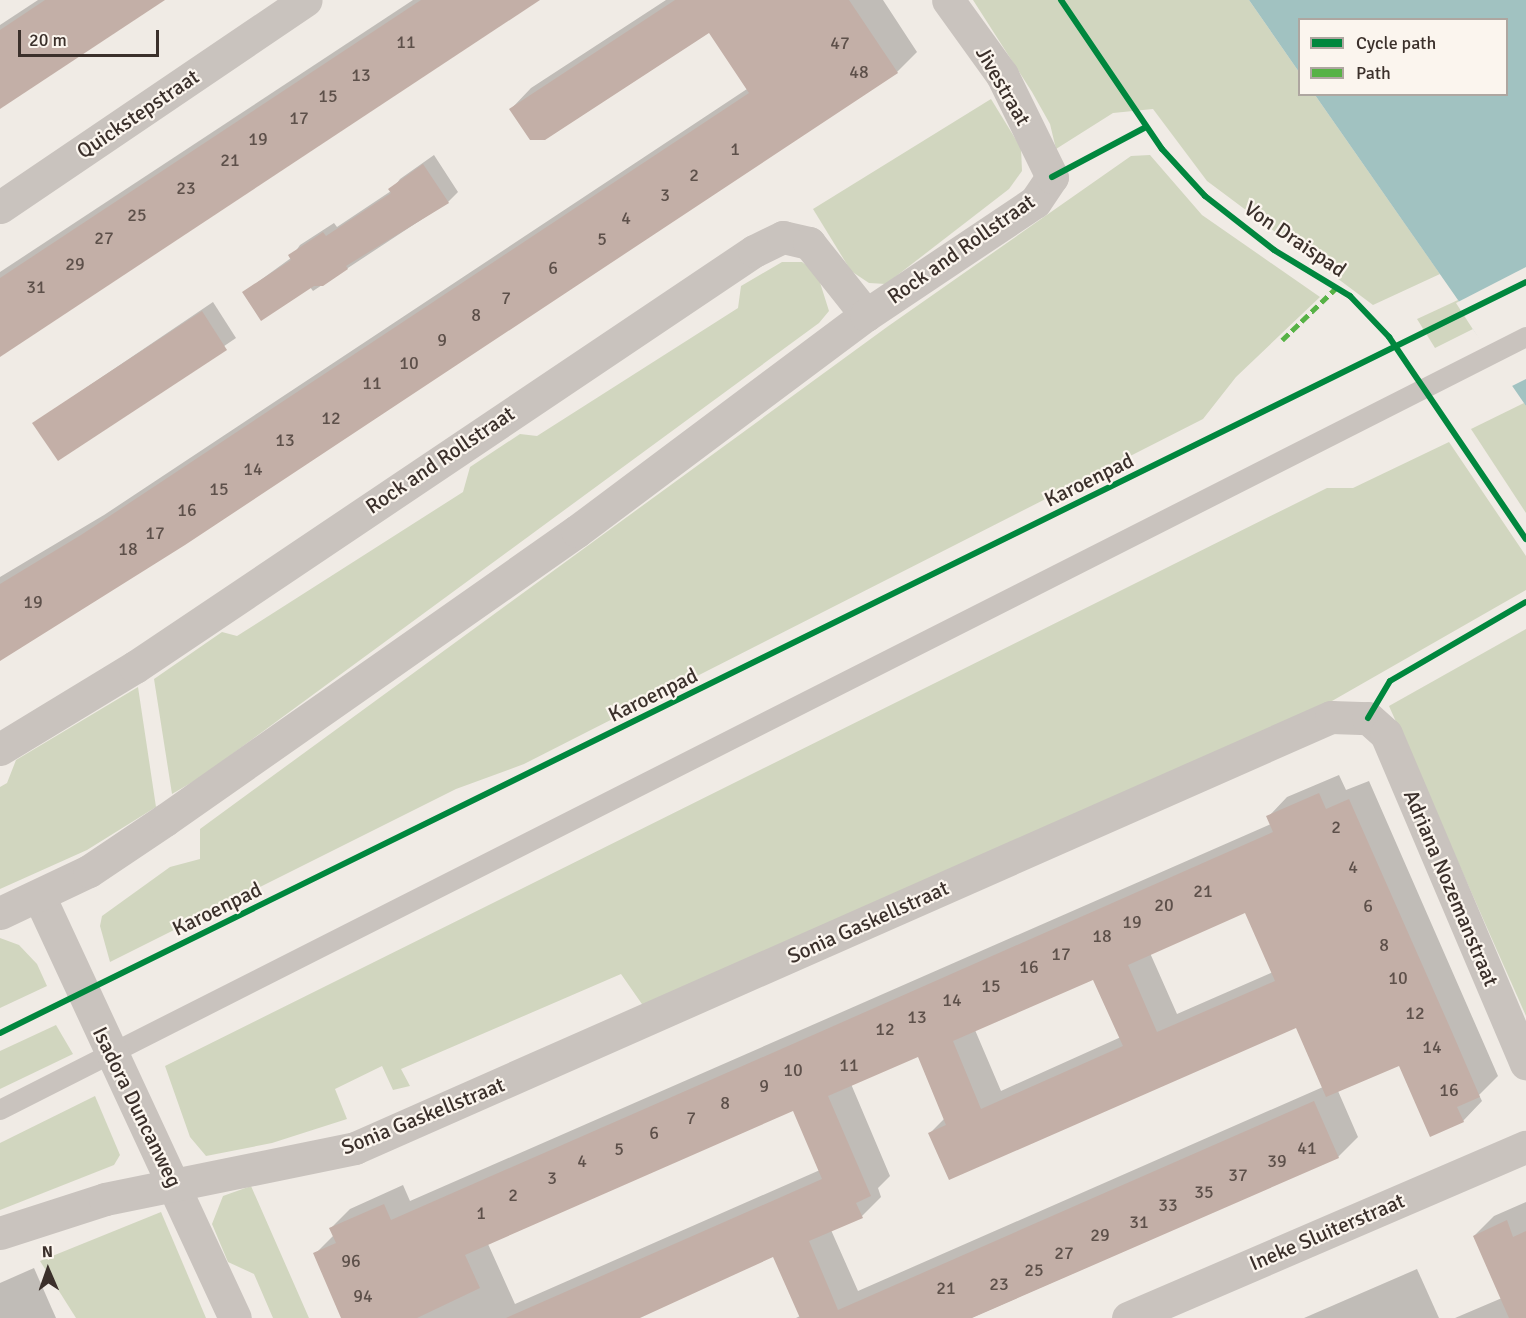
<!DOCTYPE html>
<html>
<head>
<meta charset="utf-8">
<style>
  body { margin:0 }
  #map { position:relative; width:1526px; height:1318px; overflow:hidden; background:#f0ebe5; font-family:Signika,sans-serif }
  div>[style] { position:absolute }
  .green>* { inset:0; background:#d1d6bf }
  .water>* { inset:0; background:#a1c2c1 }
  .pier>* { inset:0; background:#f0ebe5 }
  .shadow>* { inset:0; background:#0003 }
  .building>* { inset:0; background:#c3afa7 }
  .service>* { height:20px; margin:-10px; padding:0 10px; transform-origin:10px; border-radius:10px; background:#c9c3be }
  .minor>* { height:33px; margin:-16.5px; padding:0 16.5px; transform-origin:16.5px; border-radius:16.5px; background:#c9c3be }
  .quiet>* { height:4.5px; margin-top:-2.25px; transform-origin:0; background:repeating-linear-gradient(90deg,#57b246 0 9px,transparent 0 13.5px) }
  .cycleway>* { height:6px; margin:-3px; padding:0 3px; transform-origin:3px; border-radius:3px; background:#00873e }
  span { translate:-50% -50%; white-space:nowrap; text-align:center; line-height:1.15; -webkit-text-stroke:4.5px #fbf5ee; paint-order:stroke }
  .number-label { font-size:18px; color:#5d504a }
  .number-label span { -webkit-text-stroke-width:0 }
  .street-label { font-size:21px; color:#3b302b }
  .legend { position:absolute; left:1298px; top:18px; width:210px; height:78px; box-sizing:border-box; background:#fbf5ee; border:2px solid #aea6a0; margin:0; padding:8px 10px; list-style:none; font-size:18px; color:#3b302b }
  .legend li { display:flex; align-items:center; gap:12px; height:30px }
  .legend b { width:30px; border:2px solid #aea6a0 }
  .north { position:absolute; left:18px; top:1240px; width:60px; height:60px; -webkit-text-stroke:4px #fbf5ee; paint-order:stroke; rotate:358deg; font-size:16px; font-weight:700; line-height:24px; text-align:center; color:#3b302b }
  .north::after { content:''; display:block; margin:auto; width:21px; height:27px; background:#3b302b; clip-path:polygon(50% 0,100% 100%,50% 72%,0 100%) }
  .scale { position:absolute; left:18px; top:30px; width:141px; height:27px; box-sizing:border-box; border:3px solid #3b302b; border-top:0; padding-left:8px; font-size:18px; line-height:21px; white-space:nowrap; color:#3b302b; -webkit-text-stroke:4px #fbf5ee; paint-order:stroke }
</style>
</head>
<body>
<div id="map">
  <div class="green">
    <i style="clip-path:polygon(973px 0,1249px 0,1299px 72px,1300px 94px,1315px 95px,1440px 274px,1373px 305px,1207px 181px,1153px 109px,1113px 113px,1056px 149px,1050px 124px,1032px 92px)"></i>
    <i style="clip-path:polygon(991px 99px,1021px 148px,1022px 171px,1009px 189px,886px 284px,869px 283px,851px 271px,813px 209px)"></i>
    <i style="clip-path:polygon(1150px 155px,1202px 215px,1320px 297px,1236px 377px,1203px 419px,524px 764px,456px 789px,110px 962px,100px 926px,102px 916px,170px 867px,200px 859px,200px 829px,887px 327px,1131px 156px)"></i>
    <i style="clip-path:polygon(782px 262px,802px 262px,817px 273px,829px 311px,819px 323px,201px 777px,172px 794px,154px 679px,222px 632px,237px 636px,463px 492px,470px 467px,520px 434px,537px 436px,738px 308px,741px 286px)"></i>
    <i style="clip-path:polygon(1458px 300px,1473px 329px,1435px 348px,1417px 319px)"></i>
    <i style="clip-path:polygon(1524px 403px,1526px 406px,1526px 513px,1471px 429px)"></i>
    <i style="clip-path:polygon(1449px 442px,1526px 556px,1526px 590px,1304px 717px,644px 1007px,621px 974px,401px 1069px,410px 1086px,393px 1090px,382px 1066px,335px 1089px,347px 1119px,272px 1143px,206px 1156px,190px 1137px,165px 1066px,1327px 488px,1353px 488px)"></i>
    <i style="clip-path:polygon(1526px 629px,1526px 1016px,1389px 706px)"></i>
    <i style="clip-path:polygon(138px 687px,156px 807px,87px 850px,0 889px,0 787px,7px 783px,16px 760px)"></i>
    <i style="clip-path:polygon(0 938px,19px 945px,37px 964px,47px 986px,0 1008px)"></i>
    <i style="clip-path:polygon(56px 1025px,73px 1054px,0 1089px,0 1051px)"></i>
    <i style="clip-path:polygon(95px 1096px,120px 1155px,114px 1165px,0 1210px,0 1143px)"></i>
    <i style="clip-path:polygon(251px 1186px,309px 1318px,273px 1318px,254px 1274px,228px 1262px,212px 1224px,223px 1196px)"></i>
    <i style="clip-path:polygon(161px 1212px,206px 1318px,76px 1318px,40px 1261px)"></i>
  </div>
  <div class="water">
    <i style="clip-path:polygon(1249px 0,1526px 0,1526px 406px,1473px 329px,1458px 300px,1315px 95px,1506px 94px,1506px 20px,1300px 20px,1299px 72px)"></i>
  </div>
  <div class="pier">
    <i style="clip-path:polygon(1526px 267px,1526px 379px,1510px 387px,1456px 303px)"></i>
  </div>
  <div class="shadow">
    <i style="clip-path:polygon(38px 0,162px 0,0 107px,0 25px)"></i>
    <i style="clip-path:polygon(413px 0,537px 0,0 355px,0 272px)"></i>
    <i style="clip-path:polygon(666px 0,883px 0,917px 52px,897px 72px,0 659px,0 577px,104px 515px,747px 89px,709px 31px,511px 109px,531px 88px)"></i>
    <i style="clip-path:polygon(434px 155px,458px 192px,448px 202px,313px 291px,310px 287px,244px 292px,291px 258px,300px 245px,334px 223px,337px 227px,391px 191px,400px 179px)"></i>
    <i style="clip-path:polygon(213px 302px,236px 338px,58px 459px,34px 423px)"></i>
    <i style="clip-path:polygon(evenodd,1339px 775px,1346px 790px,1369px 781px,1498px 1076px,1479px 1095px,1482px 1101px,1463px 1121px,1399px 1064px,1338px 1091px,1358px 1137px,1338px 1157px,971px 1318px,796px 1318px,800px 1316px,774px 1255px,630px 1318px,343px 1318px,315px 1254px,334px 1235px,331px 1228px,350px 1209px,403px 1185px,410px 1201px,826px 1019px,1271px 824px,1268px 817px,1287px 797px,1339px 775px,1246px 911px,1273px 972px,1177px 1014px,1150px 953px,1246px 911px,1339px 775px,1093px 978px,1121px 1037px,1001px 1091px,975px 1030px,1093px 978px,1339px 775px,1297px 1026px,1323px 1087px,858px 1291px,831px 1230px,862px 1216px,881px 1197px,878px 1188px,890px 1176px,851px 1084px,918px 1055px,945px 1118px,930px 1133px,1297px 1026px,1339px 775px,794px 1109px,820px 1170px,515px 1304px,488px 1244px,794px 1109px)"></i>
    <i style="clip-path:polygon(1526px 1202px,1526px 1318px,1455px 1318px,1502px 1298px,1474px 1236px,1494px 1216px)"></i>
    <i style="clip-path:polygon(34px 1268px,56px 1318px,0 1318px,0 1283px)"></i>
    <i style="clip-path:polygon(1417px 1269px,1439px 1318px,1304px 1318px)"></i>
  </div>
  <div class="building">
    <i style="clip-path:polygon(45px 0,165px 0,0 109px,0 30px)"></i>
    <i style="clip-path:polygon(421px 0,540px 0,0 357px,0 278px)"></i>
    <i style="clip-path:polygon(675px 0,849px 0,898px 73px,185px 545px,0 661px,0 584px,81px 535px,749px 93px,709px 33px,545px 140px,530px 140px,509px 109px)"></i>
    <i style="clip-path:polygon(423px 164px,449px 203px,346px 266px,348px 269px,323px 286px,314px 286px,261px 321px,242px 292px,291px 260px,288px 255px,305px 244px,323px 232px,326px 236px,391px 193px,388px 189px)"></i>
    <i style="clip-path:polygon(202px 311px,227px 350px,58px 461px,32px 423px)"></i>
    <i style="clip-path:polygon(evenodd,1319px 793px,1326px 809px,1349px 799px,1452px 1032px,1480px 1097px,1457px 1107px,1464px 1122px,1430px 1137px,1399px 1066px,1326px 1097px,1296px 1028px,949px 1180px,928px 1133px,946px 1125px,918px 1057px,828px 1096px,871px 1196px,856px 1203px,863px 1218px,809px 1241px,838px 1310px,1314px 1101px,1339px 1158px,972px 1318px,800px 1318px,773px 1257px,640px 1318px,506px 1318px,822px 1179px,793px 1111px,465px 1255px,480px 1288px,417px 1318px,341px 1318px,313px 1253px,336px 1243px,329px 1228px,384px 1204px,391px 1220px,804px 1039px,1273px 832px,1266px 816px,1319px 793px,1245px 913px,1275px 981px,1157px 1032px,1128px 965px,1245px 913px,1319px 793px,1093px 980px,1123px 1046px,981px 1109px,953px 1041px,1093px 980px)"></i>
    <i style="clip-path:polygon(1507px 1220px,1513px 1237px,1526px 1231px,1526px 1318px,1509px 1318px,1473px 1236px)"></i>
  </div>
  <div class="service">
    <i style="left:0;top:1110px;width:1711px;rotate:-26.86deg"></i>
  </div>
  <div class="minor">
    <i style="left:0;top:207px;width:369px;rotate:-34.1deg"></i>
    <i style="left:0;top:749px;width:158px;rotate:-31.3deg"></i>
    <i style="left:135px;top:667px;width:746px;rotate:-33.9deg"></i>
    <i style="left:754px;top:251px;width:32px;rotate:-26deg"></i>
    <i style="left:783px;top:237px;width:27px;rotate:13deg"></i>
    <i style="left:809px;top:243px;width:92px;rotate:51.6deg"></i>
    <i style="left:39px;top:896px;width:465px;rotate:65.1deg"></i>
    <i style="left:0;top:913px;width:98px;rotate:-25.3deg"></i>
    <i style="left:89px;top:871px;width:92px;rotate:-33.9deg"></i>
    <i style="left:165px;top:820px;width:503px;rotate:-35.05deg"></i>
    <i style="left:577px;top:531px;width:361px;rotate:-36.8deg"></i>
    <i style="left:866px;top:315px;width:203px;rotate:-33.8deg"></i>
    <i style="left:1035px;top:202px;width:30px;rotate:-56deg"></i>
    <i style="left:1052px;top:177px;width:114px;rotate:-116.1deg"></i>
    <i style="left:1002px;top:75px;width:92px;rotate:-125.8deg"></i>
    <i style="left:0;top:1233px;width:110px;rotate:-17.9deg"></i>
    <i style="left:105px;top:1199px;width:255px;rotate:-11.5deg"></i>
    <i style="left:355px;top:1148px;width:1067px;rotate:-23.83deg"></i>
    <i style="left:1331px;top:717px;width:37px;rotate:2deg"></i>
    <i style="left:1368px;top:718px;width:24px;rotate:42deg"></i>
    <i style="left:1386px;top:734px;width:358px;rotate:67deg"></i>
    <i style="left:1128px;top:1318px;width:433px;rotate:-23.3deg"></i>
  </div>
  <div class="quiet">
    <i style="left:1282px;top:340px;width:75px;rotate:-43.9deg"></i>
  </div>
  <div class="cycleway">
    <i style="left:1061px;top:0;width:180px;rotate:55.9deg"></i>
    <i style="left:1162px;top:149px;width:64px;rotate:47.5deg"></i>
    <i style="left:1205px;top:196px;width:88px;rotate:38deg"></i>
    <i style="left:1274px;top:250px;width:89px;rotate:31.2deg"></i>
    <i style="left:1350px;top:296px;width:57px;rotate:46.4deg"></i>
    <i style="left:1389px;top:337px;width:244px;rotate:55.9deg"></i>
    <i style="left:1052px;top:177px;width:106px;rotate:-28deg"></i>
    <i style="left:1368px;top:718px;width:43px;rotate:-59.3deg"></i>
    <i style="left:1390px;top:681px;width:157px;rotate:-30.2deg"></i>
    <i style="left:0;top:1033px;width:1701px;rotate:-26.2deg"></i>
  </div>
  <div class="number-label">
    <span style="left:406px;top:42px">11</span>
    <span style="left:840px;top:43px">47</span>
    <span style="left:859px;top:72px">48</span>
    <span style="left:361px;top:75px">13</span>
    <span style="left:328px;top:96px">15</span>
    <span style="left:299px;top:118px">17</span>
    <span style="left:258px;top:139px">19</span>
    <span style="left:735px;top:149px">1</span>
    <span style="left:230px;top:160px">21</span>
    <span style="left:694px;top:175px">2</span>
    <span style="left:186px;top:188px">23</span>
    <span style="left:665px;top:195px">3</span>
    <span style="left:137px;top:215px">25</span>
    <span style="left:626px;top:218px">4</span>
    <span style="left:104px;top:238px">27</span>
    <span style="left:602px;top:239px">5</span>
    <span style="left:75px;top:264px">29</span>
    <span style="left:553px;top:268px">6</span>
    <span style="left:36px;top:287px">31</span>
    <span style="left:506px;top:298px">7</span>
    <span style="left:476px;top:315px">8</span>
    <span style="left:442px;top:340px">9</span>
    <span style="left:409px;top:363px">10</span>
    <span style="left:372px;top:383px">11</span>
    <span style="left:331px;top:418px">12</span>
    <span style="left:285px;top:440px">13</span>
    <span style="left:253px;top:469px">14</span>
    <span style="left:219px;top:489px">15</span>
    <span style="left:187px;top:510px">16</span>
    <span style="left:155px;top:533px">17</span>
    <span style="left:128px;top:549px">18</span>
    <span style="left:33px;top:602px">19</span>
    <span style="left:1336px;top:827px">2</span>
    <span style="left:1353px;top:867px">4</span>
    <span style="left:1203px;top:891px">21</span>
    <span style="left:1164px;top:905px">20</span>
    <span style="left:1368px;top:906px">6</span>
    <span style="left:1132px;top:922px">19</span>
    <span style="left:1102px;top:936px">18</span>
    <span style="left:1384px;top:945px">8</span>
    <span style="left:1061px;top:954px">17</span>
    <span style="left:1029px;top:967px">16</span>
    <span style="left:1398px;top:978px">10</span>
    <span style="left:991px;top:986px">15</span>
    <span style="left:952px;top:1000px">14</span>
    <span style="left:1415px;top:1013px">12</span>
    <span style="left:917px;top:1017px">13</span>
    <span style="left:885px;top:1029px">12</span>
    <span style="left:1432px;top:1047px">14</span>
    <span style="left:849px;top:1065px">11</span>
    <span style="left:793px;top:1070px">10</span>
    <span style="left:764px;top:1086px">9</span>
    <span style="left:1449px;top:1090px">16</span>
    <span style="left:725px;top:1103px">8</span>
    <span style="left:691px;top:1118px">7</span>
    <span style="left:654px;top:1133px">6</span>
    <span style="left:1307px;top:1148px">41</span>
    <span style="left:619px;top:1149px">5</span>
    <span style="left:582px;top:1161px">4</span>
    <span style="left:1277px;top:1161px">39</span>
    <span style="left:1238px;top:1175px">37</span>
    <span style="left:552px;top:1178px">3</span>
    <span style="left:1204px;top:1192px">35</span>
    <span style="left:513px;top:1195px">2</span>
    <span style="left:1168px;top:1205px">33</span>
    <span style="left:481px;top:1213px">1</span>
    <span style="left:1139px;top:1222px">31</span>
    <span style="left:1100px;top:1235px">29</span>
    <span style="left:1064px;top:1253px">27</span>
    <span style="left:351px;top:1261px">96</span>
    <span style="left:1034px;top:1270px">25</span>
    <span style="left:999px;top:1284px">23</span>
    <span style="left:946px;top:1288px">21</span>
    <span style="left:363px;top:1296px">94</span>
  </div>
  <div class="street-label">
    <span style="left:1003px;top:86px;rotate:60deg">Jivestraat</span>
    <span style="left:138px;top:114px;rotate:-34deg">Quickstepstraat</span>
    <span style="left:1295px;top:239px;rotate:34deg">Von Draispad</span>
    <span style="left:961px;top:249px;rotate:-35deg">Rock and Rollstraat</span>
    <span style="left:440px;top:460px;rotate:-34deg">Rock and Rollstraat</span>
    <span style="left:1089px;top:480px;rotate:-26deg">Karoenpad</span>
    <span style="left:653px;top:695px;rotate:-26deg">Karoenpad</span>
    <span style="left:1451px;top:888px;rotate:67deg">Adriana Nozemanstraat</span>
    <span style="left:217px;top:909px;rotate:-26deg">Karoenpad</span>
    <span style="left:868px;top:922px;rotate:-24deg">Sonia Gaskellstraat</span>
    <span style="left:137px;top:1107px;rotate:64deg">Isadora Duncanweg</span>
    <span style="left:423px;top:1116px;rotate:-22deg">Sonia Gaskellstraat</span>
    <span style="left:1327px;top:1232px;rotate:-23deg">Ineke Sluiterstraat</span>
  </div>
  <ul class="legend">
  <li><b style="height:8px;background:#00873e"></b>Cycle path</li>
  <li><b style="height:8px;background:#57b246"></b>Path</li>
  </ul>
  <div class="north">N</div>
  <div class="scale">20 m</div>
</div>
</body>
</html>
